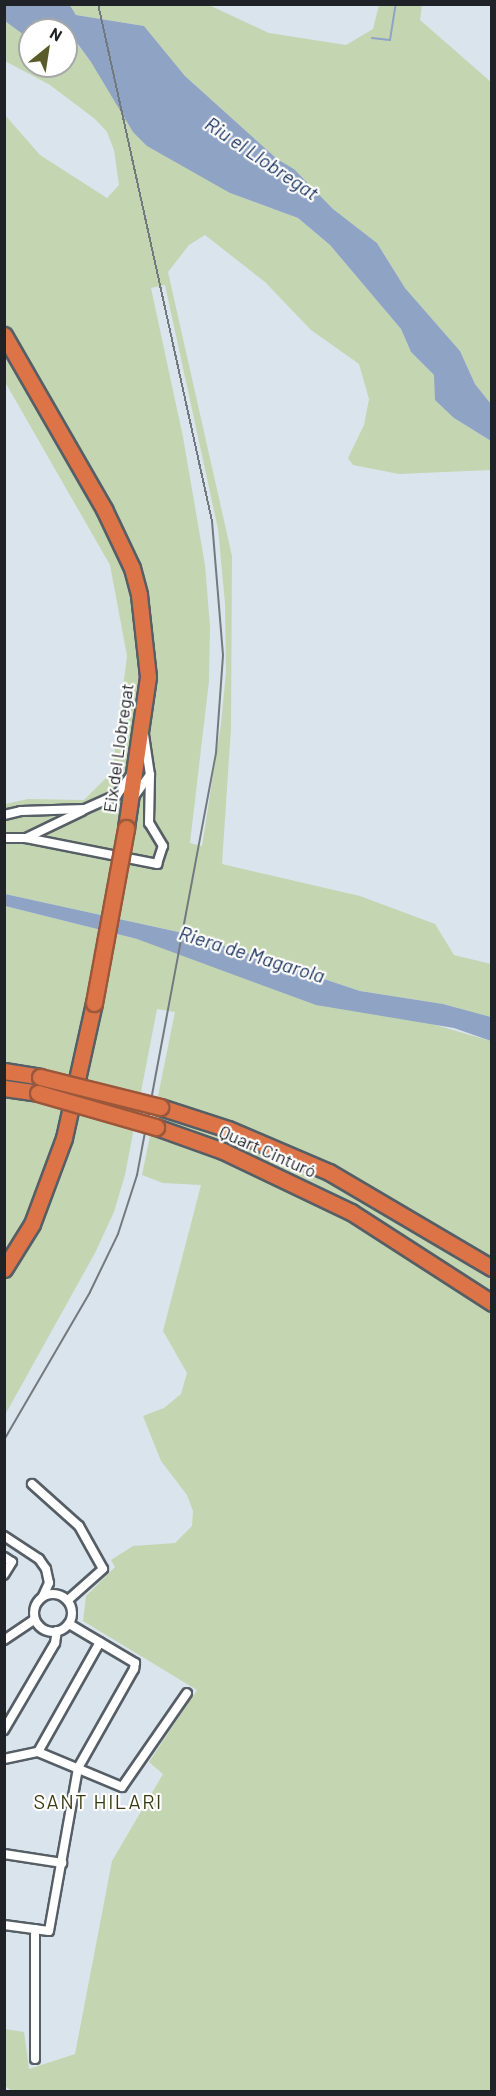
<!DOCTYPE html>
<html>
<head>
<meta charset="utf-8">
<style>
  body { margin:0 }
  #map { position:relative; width:496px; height:2096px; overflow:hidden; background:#dae4ed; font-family:Barlow,sans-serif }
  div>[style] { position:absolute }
  .green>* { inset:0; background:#c4d6b1 }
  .water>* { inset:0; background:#8fa3c4 }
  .stream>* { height:2px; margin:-1px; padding:0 1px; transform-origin:1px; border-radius:1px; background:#8fa3c4 }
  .roads { filter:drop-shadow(2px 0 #565e66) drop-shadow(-2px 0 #565e66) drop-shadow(0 2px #565e66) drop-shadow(0 -2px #565e66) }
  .street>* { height:8px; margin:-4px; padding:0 4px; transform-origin:4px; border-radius:4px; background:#fff }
  .street>.ring { margin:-4px; padding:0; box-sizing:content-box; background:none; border:8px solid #fff; border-radius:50% }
  .highway>* { height:15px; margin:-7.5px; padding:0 7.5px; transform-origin:7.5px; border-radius:7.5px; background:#dd7447 }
  .rail>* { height:2px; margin:-1px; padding:0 1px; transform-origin:1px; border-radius:1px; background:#72797f }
  .bridges { filter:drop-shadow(2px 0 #9a573b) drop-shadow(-2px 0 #9a573b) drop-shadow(0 2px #9a573b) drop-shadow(0 -2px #9a573b) }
  .highway-bridge>* { height:15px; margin:-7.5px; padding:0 7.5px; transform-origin:7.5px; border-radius:7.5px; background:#dd7447 }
  span { translate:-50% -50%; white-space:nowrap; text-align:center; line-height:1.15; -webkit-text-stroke:4.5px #fff; paint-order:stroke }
  .street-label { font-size:18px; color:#1f2226 }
  .water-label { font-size:20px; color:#172f5a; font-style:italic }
  .neighbourhood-label { font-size:20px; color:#393c13; letter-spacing:1.5px }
  .frame { position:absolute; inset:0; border:6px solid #1f2226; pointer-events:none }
  .north { position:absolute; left:18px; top:18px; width:60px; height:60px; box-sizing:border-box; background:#fff; border:2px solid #a5a7a8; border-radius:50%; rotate:30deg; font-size:16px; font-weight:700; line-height:24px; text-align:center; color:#1f2226 }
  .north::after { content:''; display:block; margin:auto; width:21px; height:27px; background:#595c29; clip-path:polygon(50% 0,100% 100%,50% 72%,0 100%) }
</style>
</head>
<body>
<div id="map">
  <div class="green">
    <i style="clip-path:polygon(69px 5px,209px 5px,269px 33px,346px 45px,373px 29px,379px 5px,422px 5px,420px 20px,491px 82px,491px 404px,475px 384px,460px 351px,405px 288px,377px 243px,333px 209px,294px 169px,277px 159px,185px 76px,144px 26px,76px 15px)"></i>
    <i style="clip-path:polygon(evenodd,5px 21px,30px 35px,30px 66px,66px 66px,66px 35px,70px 35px,91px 62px,230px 193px,298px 218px,330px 245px,401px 329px,411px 352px,434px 375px,454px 418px,491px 441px,491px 470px,399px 474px,353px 465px,348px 458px,364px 425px,369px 399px,359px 364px,311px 330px,265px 282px,205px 235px,189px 245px,168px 272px,232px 556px,231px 728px,222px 864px,360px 896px,435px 924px,454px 955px,491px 964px,491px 1017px,443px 1004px,360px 991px,192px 935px,5px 894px,5px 804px,28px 799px,84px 800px,112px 772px,127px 656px,110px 565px,5px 382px,5px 115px,40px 155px,107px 198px,119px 185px,114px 150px,107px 132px,95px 119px,50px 85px,5px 61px,5px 21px,165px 285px,218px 529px,225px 603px,226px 672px,221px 724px,202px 846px,190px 843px,209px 681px,210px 626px,205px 565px,183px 437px,151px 288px,165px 285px)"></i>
    <i style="clip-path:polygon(5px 906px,137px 939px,491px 1041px,491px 2091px,13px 2092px,5px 2086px,5px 2029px,24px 2032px,29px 2069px,75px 2054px,112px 1861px,163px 1774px,149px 1762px,197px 1690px,83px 1621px,86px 1596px,115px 1567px,111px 1560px,133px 1546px,175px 1543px,192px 1526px,193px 1511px,187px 1495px,161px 1461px,143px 1416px,164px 1408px,181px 1394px,187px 1373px,163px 1331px,201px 1185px,163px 1183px,142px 1175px,175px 1012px,157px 1009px,125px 1175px,114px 1212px,95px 1253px,5px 1415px)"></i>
  </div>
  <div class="water">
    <i style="clip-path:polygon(69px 4px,76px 15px,144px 26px,185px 76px,277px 159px,294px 169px,333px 209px,377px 243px,405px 288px,460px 351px,475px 384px,491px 404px,491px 441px,454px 418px,435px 400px,434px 375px,411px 352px,401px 329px,330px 245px,298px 218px,230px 193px,147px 146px,133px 132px,91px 62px,71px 35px,66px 35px,66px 30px,30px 30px,30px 35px,24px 35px,5px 21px,5px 5px)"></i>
    <i style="clip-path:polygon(5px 894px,192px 935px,360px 991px,443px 1004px,491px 1017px,491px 1041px,454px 1028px,316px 1005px,137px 939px,5px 906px)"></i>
  </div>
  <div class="stream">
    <i style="left:372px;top:38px;width:18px;rotate:6deg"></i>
    <i style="left:390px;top:40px;width:36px;rotate:-81deg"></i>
  </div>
  <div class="roads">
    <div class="street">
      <i style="left:133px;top:798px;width:29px;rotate:-54deg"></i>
      <i style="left:4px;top:815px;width:17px;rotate:-13deg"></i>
      <i style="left:21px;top:811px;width:64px;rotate:-1.8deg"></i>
      <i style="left:85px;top:809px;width:35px;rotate:-24deg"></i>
      <i style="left:117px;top:795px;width:24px;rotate:-55deg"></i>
      <i style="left:4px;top:838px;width:22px"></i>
      <i style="left:26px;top:838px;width:134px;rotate:11.2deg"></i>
      <i style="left:157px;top:864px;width:19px;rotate:-72deg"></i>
      <i style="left:163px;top:846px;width:27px;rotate:-121deg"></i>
      <i style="left:149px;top:823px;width:48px;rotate:-88.8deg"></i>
      <i style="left:150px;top:775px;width:40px;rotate:-98.5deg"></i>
      <i style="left:26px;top:838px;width:62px;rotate:-25.7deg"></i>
      <i style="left:32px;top:1484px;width:63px;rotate:41.8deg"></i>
      <i style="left:79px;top:1526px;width:49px;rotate:60.8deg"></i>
      <i style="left:103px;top:1569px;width:47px;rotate:138.5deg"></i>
      <i style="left:4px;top:1536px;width:42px;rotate:33.3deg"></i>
      <i style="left:39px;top:1559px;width:12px;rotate:55deg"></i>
      <i style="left:46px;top:1569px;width:14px;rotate:78deg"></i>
      <i style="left:49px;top:1583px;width:14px;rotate:115deg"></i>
      <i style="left:4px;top:1557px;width:9px;rotate:32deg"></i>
      <i style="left:12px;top:1562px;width:15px;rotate:122deg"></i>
      <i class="ring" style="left:34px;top:1594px;width:30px;height:30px"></i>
      <i style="left:4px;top:1640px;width:37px;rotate:-34deg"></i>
      <i style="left:4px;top:1730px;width:101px;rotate:-59.6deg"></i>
      <i style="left:55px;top:1643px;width:12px;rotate:-81deg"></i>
      <i style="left:38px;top:1752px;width:126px;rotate:-60.6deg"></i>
      <i style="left:4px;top:1759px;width:35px;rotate:-12deg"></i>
      <i style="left:38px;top:1752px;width:91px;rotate:22.6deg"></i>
      <i style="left:122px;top:1787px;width:114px;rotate:-55.3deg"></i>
      <i style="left:4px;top:1854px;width:59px;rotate:8.8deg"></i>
      <i style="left:4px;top:1925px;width:45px;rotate:7.6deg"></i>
      <i style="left:49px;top:1931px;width:166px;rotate:-79.9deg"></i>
      <i style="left:78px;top:1768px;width:114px;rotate:-60.5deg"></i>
      <i style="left:134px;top:1669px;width:6px;rotate:-81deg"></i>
      <i style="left:135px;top:1663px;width:77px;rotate:-149.4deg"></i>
      <i style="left:35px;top:2059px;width:130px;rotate:-90deg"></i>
    </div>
    <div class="highway">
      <i style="left:4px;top:335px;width:201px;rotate:60.1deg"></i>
      <i style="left:104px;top:509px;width:65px;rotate:64.6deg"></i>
      <i style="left:132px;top:568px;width:28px;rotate:75deg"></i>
      <i style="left:139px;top:595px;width:82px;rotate:83.7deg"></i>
      <i style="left:148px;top:677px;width:153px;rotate:98.3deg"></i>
      <i style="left:4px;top:1071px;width:36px;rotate:9deg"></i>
      <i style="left:4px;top:1088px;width:34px;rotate:8deg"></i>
      <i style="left:160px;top:1107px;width:71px;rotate:17.9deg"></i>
      <i style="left:228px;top:1129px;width:110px;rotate:23.1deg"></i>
      <i style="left:329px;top:1172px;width:189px;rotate:30.5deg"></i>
      <i style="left:156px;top:1127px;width:71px;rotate:19.7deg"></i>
      <i style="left:223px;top:1151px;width:142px;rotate:25.5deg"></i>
      <i style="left:351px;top:1212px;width:168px;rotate:32.8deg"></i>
      <i style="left:4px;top:1269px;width:53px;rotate:-58.1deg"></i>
      <i style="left:32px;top:1224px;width:92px;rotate:-69.6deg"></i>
      <i style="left:64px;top:1138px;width:138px;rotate:-77.5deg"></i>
    </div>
  </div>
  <div class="rail">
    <i style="left:4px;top:1440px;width:171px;rotate:-59.8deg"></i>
    <i style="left:90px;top:1292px;width:64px;rotate:-64.2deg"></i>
    <i style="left:118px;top:1234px;width:62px;rotate:-72.1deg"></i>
    <i style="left:137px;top:1175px;width:429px;rotate:-79.4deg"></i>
    <i style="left:216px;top:753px;width:98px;rotate:-85.9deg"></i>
    <i style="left:223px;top:655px;width:134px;rotate:-94.7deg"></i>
    <i style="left:212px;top:521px;width:529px;rotate:-102.43deg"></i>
  </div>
  <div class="bridges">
    <div class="highway-bridge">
      <i style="left:94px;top:1003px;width:178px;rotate:-79.6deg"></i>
      <i style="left:40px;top:1077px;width:124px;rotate:14deg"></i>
      <i style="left:38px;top:1093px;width:123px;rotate:16.1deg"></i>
    </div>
  </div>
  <div class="street-label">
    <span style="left:118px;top:748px;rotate:-82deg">Eix del Llobregat</span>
    <span style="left:268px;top:1151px;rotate:24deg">Quart Cinturó</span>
  </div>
  <div class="water-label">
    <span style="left:262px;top:158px;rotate:34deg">Riu el Llobregat</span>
    <span style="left:252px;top:954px;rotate:17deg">Riera de Magarola</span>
  </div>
  <div class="neighbourhood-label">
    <span style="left:98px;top:1801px">SANT HILARI</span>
  </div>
  <div class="frame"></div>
  <div class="north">N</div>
</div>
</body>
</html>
